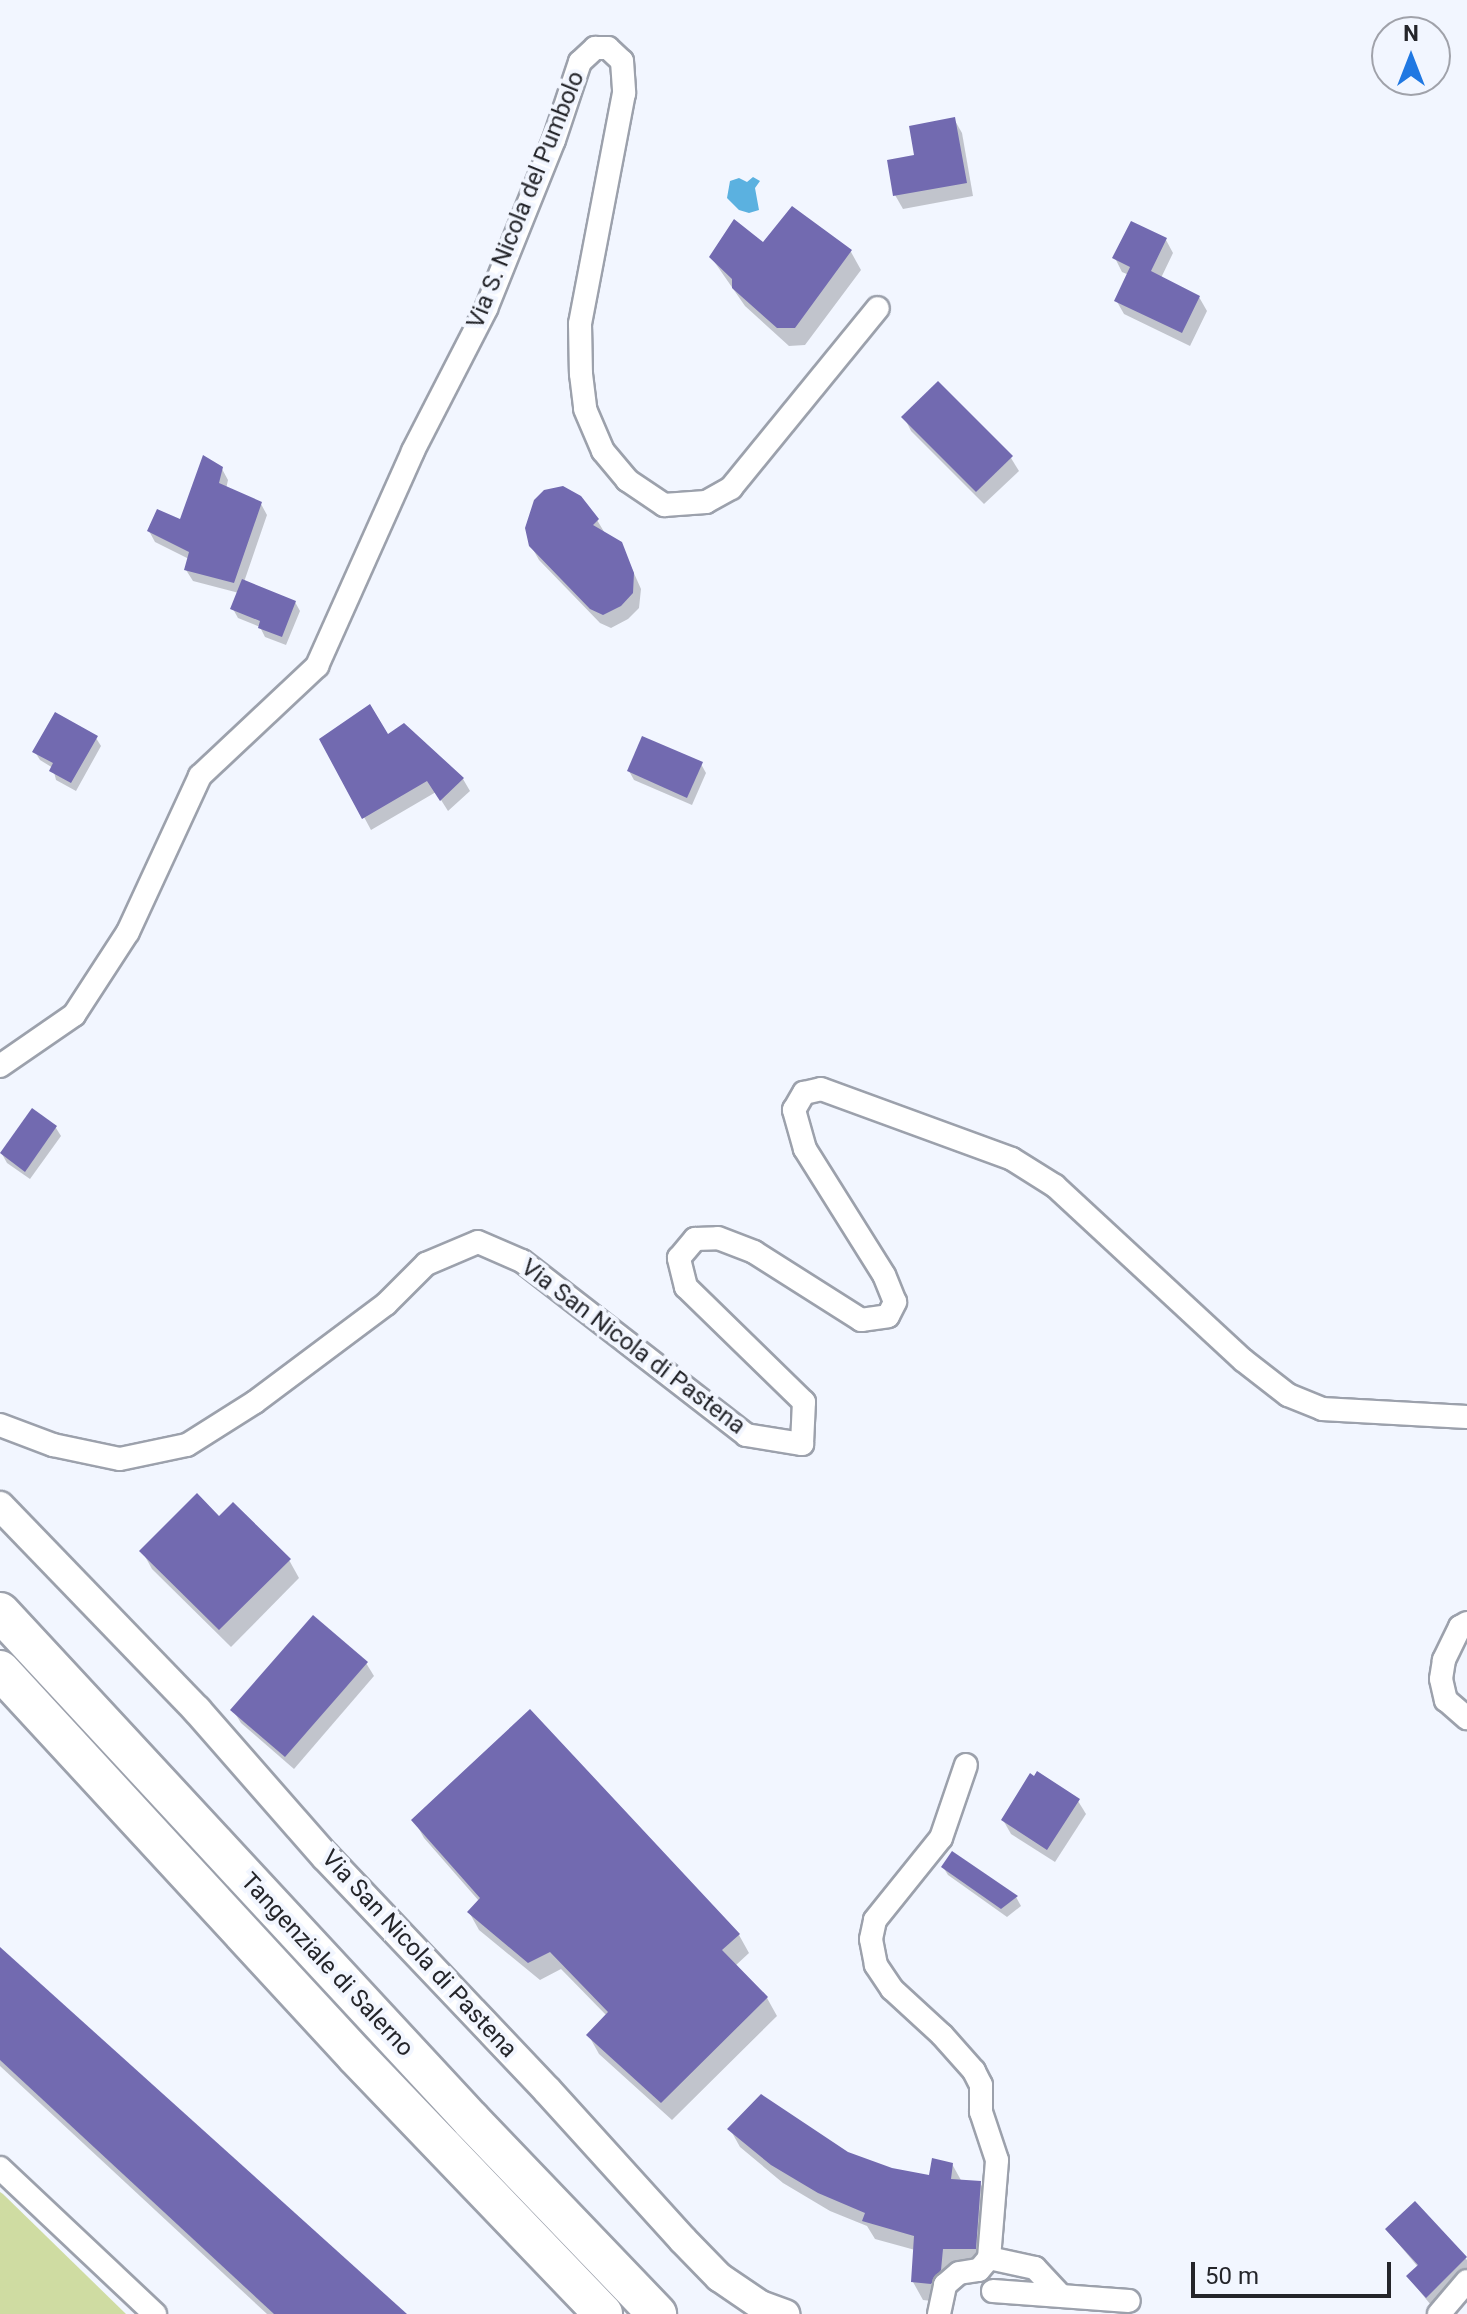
<!DOCTYPE html>
<html>
<head>
<meta charset="utf-8">
<style>
  body { margin:0 }
  #map { position:relative; width:1467px; height:2314px; overflow:hidden; background:#f2f6ff; font-family:Roboto,sans-serif }
  div>[style] { position:absolute }
  .green>* { inset:0; background:#cfdca2 }
  .water>* { inset:0; background:#5bb1e0 }
  .shadow>* { inset:0; background:#0003 }
  .building>* { inset:0; background:#726ab0 }
  .roads { filter:drop-shadow(2px 0 #9ca1ac) drop-shadow(-2px 0 #9ca1ac) drop-shadow(0 2px #9ca1ac) drop-shadow(0 -2px #9ca1ac) }
  .minor>* { height:22px; margin:-11px; padding:0 11px; transform-origin:11px; border-radius:11px; background:#fff }
  .tertiary>* { height:28px; margin:-14px; padding:0 14px; transform-origin:14px; border-radius:14px; background:#fff }
  .trunk>* { height:38px; margin:-19px; padding:0 19px; transform-origin:19px; border-radius:19px; background:#fff }
  span { translate:-50% -50%; white-space:nowrap; text-align:center; line-height:1.15; -webkit-text-stroke:8px #f2f6ff; paint-order:stroke }
  .street-label { font-size:24px; color:#24252a }
  .north { position:absolute; left:1371px; top:16px; width:80px; height:80px; box-sizing:border-box; background:#f2f6ff; border:2px solid #a0a2aa; border-radius:50%; rotate:0deg; font-size:22px; font-weight:700; line-height:32px; text-align:center; color:#24252a }
  .north::after { content:''; display:block; margin:auto; width:28px; height:36px; background:#2078e2; clip-path:polygon(50% 0,100% 100%,50% 72%,0 100%) }
  .scale { position:absolute; left:1191px; top:2262px; width:200px; height:36px; box-sizing:border-box; border:4px solid #24252a; border-top:0; padding-left:10px; font-size:24px; line-height:28px; white-space:nowrap; color:#24252a; -webkit-text-stroke:6px #f2f6ff; paint-order:stroke }
</style>
</head>
<body>
<div id="map">
  <div class="green">
    <i style="clip-path:polygon(0 2192px,3px 2194px,126px 2314px,0 2314px)"></i>
  </div>
  <div class="water">
    <i style="clip-path:polygon(753px 177px,760px 181px,755px 188px,759px 210px,749px 213px,739px 210px,727px 198px,730px 181px,739px 178px,747px 182px)"></i>
  </div>
  <div class="shadow">
    <i style="clip-path:polygon(954px 119px,962px 133px,973px 196px,903px 209px,895px 195px,916px 157px)"></i>
    <i style="clip-path:polygon(792px 208px,851px 252px,861px 270px,805px 345px,789px 346px,745px 306px,711px 257px,764px 245px)"></i>
    <i style="clip-path:polygon(1166px 240px,1173px 253px,1161px 278px,1199px 297px,1207px 311px,1190px 346px,1124px 314px,1116px 300px,1129px 275px,1122px 272px,1115px 258px)"></i>
    <i style="clip-path:polygon(904px 417px,1011px 458px,1019px 471px,984px 504px,911px 431px)"></i>
    <i style="clip-path:polygon(222px 469px,228px 480px,226px 489px,261px 504px,267px 515px,244px 582px,295px 602px,300px 611px,286px 645px,265px 637px,260px 627px,238px 618px,233px 609px,239px 593px,193px 581px,186px 570px,189px 559px,155px 542px,149px 531px,181px 522px)"></i>
    <i style="clip-path:polygon(597px 520px,606px 535px,621px 544px,641px 589px,639px 608px,628px 619px,611px 628px,600px 623px,539px 560px,531px 546px)"></i>
    <i style="clip-path:polygon(387px 737px,463px 779px,470px 791px,448px 811px,436px 792px,371px 830px,322px 739px)"></i>
    <i style="clip-path:polygon(96px 738px,101px 746px,76px 791px,56px 780px,53px 768px,40px 760px,35px 752px)"></i>
    <i style="clip-path:polygon(701px 764px,706px 773px,692px 805px,634px 780px,629px 771px)"></i>
    <i style="clip-path:polygon(33px 1111px,56px 1128px,61px 1136px,30px 1179px,7px 1163px,2px 1154px)"></i>
    <i style="clip-path:polygon(219px 1519px,289px 1560px,299px 1578px,231px 1647px,152px 1569px,142px 1551px)"></i>
    <i style="clip-path:polygon(366px 1663px,374px 1676px,294px 1769px,241px 1723px,233px 1710px)"></i>
    <i style="clip-path:polygon(530px 1712px,739px 1935px,749px 1953px,735px 1966px,767px 1998px,777px 2016px,672px 2120px,599px 2054px,589px 2036px,607px 2016px,561px 1969px,540px 1980px,479px 1930px,469px 1912px,479px 1901px,424px 1838px,414px 1820px)"></i>
    <i style="clip-path:polygon(1035px 1779px,1078px 1801px,1086px 1814px,1055px 1862px,1011px 1834px,1003px 1820px)"></i>
    <i style="clip-path:polygon(943px 1867px,1016px 1897px,1021px 1906px,1007px 1917px,948px 1875px)"></i>
    <i style="clip-path:polygon(0 1950px,404px 2314px,267px 2314px,0 2066px)"></i>
    <i style="clip-path:polygon(730px 2129px,847px 2154px,892px 2170px,931px 2177px,952px 2164px,962px 2182px,980px 2183px,990px 2201px,985px 2267px,953px 2267px,941px 2302px,923px 2300px,913px 2282px,915px 2250px,875px 2239px,867px 2226px,830px 2211px,783px 2183px,740px 2147px)"></i>
    <i style="clip-path:polygon(1415px 2204px,1467px 2260px,1467px 2280px,1435px 2310px,1408px 2277px,1418px 2267px,1387px 2230px)"></i>
  </div>
  <div class="building">
    <i style="clip-path:polygon(955px 117px,967px 183px,893px 196px,887px 160px,914px 155px,909px 126px)"></i>
    <i style="clip-path:polygon(792px 206px,852px 250px,795px 328px,777px 328px,732px 288px,732px 279px,709px 257px,734px 219px,763px 242px)"></i>
    <i style="clip-path:polygon(1131px 221px,1167px 238px,1151px 271px,1200px 296px,1182px 333px,1114px 301px,1130px 267px,1112px 258px)"></i>
    <i style="clip-path:polygon(938px 381px,1013px 456px,976px 492px,901px 417px)"></i>
    <i style="clip-path:polygon(203px 455px,223px 467px,219px 483px,262px 502px,234px 583px,184px 570px,189px 552px,147px 531px,157px 509px,180px 519px)"></i>
    <i style="clip-path:polygon(563px 486px,581px 496px,599px 519px,593px 525px,622px 542px,634px 573px,633px 593px,621px 606px,603px 615px,590px 609px,529px 546px,525px 528px,534px 500px,544px 490px)"></i>
    <i style="clip-path:polygon(242px 579px,296px 601px,282px 637px,258px 628px,260px 621px,230px 609px)"></i>
    <i style="clip-path:polygon(370px 704px,388px 734px,404px 723px,464px 778px,440px 801px,427px 781px,362px 819px,319px 739px)"></i>
    <i style="clip-path:polygon(55px 712px,98px 736px,71px 783px,49px 771px,53px 763px,32px 752px)"></i>
    <i style="clip-path:polygon(642px 736px,703px 762px,687px 798px,627px 771px)"></i>
    <i style="clip-path:polygon(32px 1108px,57px 1126px,25px 1172px,0 1153px)"></i>
    <i style="clip-path:polygon(197px 1493px,219px 1516px,233px 1502px,291px 1559px,219px 1630px,139px 1551px)"></i>
    <i style="clip-path:polygon(313px 1615px,368px 1662px,285px 1757px,230px 1710px)"></i>
    <i style="clip-path:polygon(530px 1709px,740px 1934px,722px 1950px,768px 1997px,661px 2103px,586px 2035px,608px 2012px,550px 1952px,528px 1963px,467px 1912px,480px 1898px,411px 1820px)"></i>
    <i style="clip-path:polygon(1037px 1771px,1080px 1799px,1047px 1850px,1001px 1820px,1030px 1773px,1034px 1776px)"></i>
    <i style="clip-path:polygon(952px 1851px,1018px 1896px,1001px 1909px,941px 1867px)"></i>
    <i style="clip-path:polygon(0 1947px,407px 2314px,274px 2314px,0 2060px)"></i>
    <i style="clip-path:polygon(761px 2094px,848px 2152px,892px 2168px,929px 2175px,932px 2158px,953px 2163px,951px 2179px,981px 2181px,976px 2249px,943px 2249px,941px 2270px,931px 2284px,911px 2282px,914px 2236px,862px 2221px,865px 2213px,818px 2193px,771px 2165px,727px 2129px)"></i>
    <i style="clip-path:polygon(1415px 2201px,1467px 2257px,1426px 2298px,1406px 2276px,1418px 2265px,1385px 2229px)"></i>
  </div>
  <div class="roads">
    <div class="minor">
      <i style="left:0;top:1066px;width:90px;rotate:-34.6deg"></i>
      <i style="left:74px;top:1015px;width:99px;rotate:-57deg"></i>
      <i style="left:128px;top:932px;width:172px;rotate:-65.2deg"></i>
      <i style="left:200px;top:776px;width:161px;rotate:-43.2deg"></i>
      <i style="left:317px;top:666px;width:235px;rotate:-65.9deg"></i>
      <i style="left:413px;top:451px;width:160px;rotate:-62.8deg"></i>
      <i style="left:486px;top:309px;width:182px;rotate:-68.1deg"></i>
      <i style="left:554px;top:140px;width:82px;rotate:-71.6deg"></i>
      <i style="left:580px;top:62px;width:21px;rotate:-43deg"></i>
      <i style="left:595px;top:48px;width:13px"></i>
      <i style="left:608px;top:48px;width:19px;rotate:43deg"></i>
      <i style="left:622px;top:61px;width:32px;rotate:86deg"></i>
      <i style="left:624px;top:93px;width:235px;rotate:100.8deg"></i>
      <i style="left:580px;top:324px;width:50px;rotate:88.9deg"></i>
      <i style="left:581px;top:374px;width:35px;rotate:83deg"></i>
      <i style="left:585px;top:409px;width:46px;rotate:66.8deg"></i>
      <i style="left:603px;top:451px;width:38px;rotate:50deg"></i>
      <i style="left:627px;top:480px;width:45px;rotate:34deg"></i>
      <i style="left:664px;top:505px;width:42px;rotate:-4.1deg"></i>
      <i style="left:706px;top:502px;width:29px;rotate:-29deg"></i>
      <i style="left:731px;top:488px;width:232px;rotate:-50.8deg"></i>
      <i style="left:0;top:1425px;width:57px;rotate:20.7deg"></i>
      <i style="left:53px;top:1445px;width:68px;rotate:11.8deg"></i>
      <i style="left:120px;top:1459px;width:68px;rotate:-11.8deg"></i>
      <i style="left:187px;top:1445px;width:80px;rotate:-32.3deg"></i>
      <i style="left:255px;top:1402px;width:164px;rotate:-36.8deg"></i>
      <i style="left:386px;top:1304px;width:57px;rotate:-45deg"></i>
      <i style="left:426px;top:1264px;width:56px;rotate:-22.9deg"></i>
      <i style="left:478px;top:1242px;width:48px;rotate:23.4deg"></i>
      <i style="left:522px;top:1261px;width:284px;rotate:37.8deg"></i>
      <i style="left:746px;top:1435px;width:57px;rotate:9.1deg"></i>
      <i style="left:802px;top:1444px;width:42px;rotate:-87.3deg"></i>
      <i style="left:804px;top:1402px;width:165px;rotate:-135.7deg"></i>
      <i style="left:686px;top:1287px;width:30px;rotate:-104deg"></i>
      <i style="left:679px;top:1258px;width:25px;rotate:-50deg"></i>
      <i style="left:695px;top:1239px;width:23px;rotate:-2deg"></i>
      <i style="left:718px;top:1238px;width:39px;rotate:21deg"></i>
      <i style="left:754px;top:1252px;width:127px;rotate:32.4deg"></i>
      <i style="left:861px;top:1320px;width:27px;rotate:-8deg"></i>
      <i style="left:888px;top:1316px;width:16px;rotate:-63deg"></i>
      <i style="left:895px;top:1302px;width:29px;rotate:-112deg"></i>
      <i style="left:884px;top:1275px;width:149px;rotate:-122.1deg"></i>
      <i style="left:805px;top:1149px;width:41px;rotate:-105.8deg"></i>
      <i style="left:794px;top:1110px;width:20px;rotate:-60deg"></i>
      <i style="left:804px;top:1093px;width:17px;rotate:-13deg"></i>
      <i style="left:821px;top:1089px;width:203px;rotate:20.1deg"></i>
      <i style="left:1012px;top:1159px;width:51px;rotate:32.1deg"></i>
      <i style="left:1055px;top:1186px;width:256px;rotate:42.8deg"></i>
      <i style="left:1243px;top:1360px;width:57px;rotate:37.9deg"></i>
      <i style="left:1288px;top:1395px;width:37px;rotate:22deg"></i>
      <i style="left:1322px;top:1409px;width:145px;rotate:3.2deg"></i>
      <i style="left:1467px;top:1623px;width:8px;rotate:150deg"></i>
      <i style="left:1460px;top:1627px;width:37px;rotate:116deg"></i>
      <i style="left:1444px;top:1660px;width:19px;rotate:99deg"></i>
      <i style="left:1441px;top:1679px;width:22px;rotate:77deg"></i>
      <i style="left:1446px;top:1700px;width:28px;rotate:41deg"></i>
      <i style="left:0;top:2168px;width:213px;rotate:43.3deg"></i>
      <i style="left:989px;top:2258px;width:47px;rotate:12.3deg"></i>
      <i style="left:1035px;top:2268px;width:37px;rotate:47deg"></i>
      <i style="left:993px;top:2291px;width:136px;rotate:4.2deg"></i>
      <i style="left:939px;top:2314px;width:30px;rotate:-78deg"></i>
      <i style="left:945px;top:2285px;width:18px;rotate:-41deg"></i>
      <i style="left:959px;top:2273px;width:20px;rotate:-9deg"></i>
      <i style="left:979px;top:2270px;width:16px;rotate:-50deg"></i>
      <i style="left:989px;top:2258px;width:98px;rotate:-85.3deg"></i>
      <i style="left:997px;top:2160px;width:51px;rotate:-108.4deg"></i>
      <i style="left:981px;top:2112px;width:27px;rotate:-90deg"></i>
      <i style="left:981px;top:2085px;width:16px;rotate:-117deg"></i>
      <i style="left:974px;top:2071px;width:48px;rotate:-131.6deg"></i>
      <i style="left:942px;top:2035px;width:68px;rotate:-137.4deg"></i>
      <i style="left:892px;top:1989px;width:29px;rotate:-124deg"></i>
      <i style="left:876px;top:1965px;width:26px;rotate:-101deg"></i>
      <i style="left:871px;top:1939px;width:19px;rotate:-78deg"></i>
      <i style="left:875px;top:1920px;width:105px;rotate:-51.2deg"></i>
      <i style="left:941px;top:1838px;width:77px;rotate:-71.1deg"></i>
      <i style="left:1439px;top:2314px;width:43px;rotate:-49.7deg"></i>
    </div>
    <div class="tertiary">
      <i style="left:0;top:1506px;width:284px;rotate:46deg"></i>
      <i style="left:197px;top:1710px;width:194px;rotate:48.8deg"></i>
      <i style="left:325px;top:1856px;width:323px;rotate:46.5deg"></i>
      <i style="left:547px;top:2090px;width:202px;rotate:47.8deg"></i>
      <i style="left:683px;top:2240px;width:52px;rotate:45.8deg"></i>
      <i style="left:719px;top:2277px;width:50px;rotate:34.3deg"></i>
      <i style="left:760px;top:2305px;width:27px;rotate:20deg"></i>
    </div>
    <div class="trunk">
      <i style="left:0;top:1612px;width:693px;rotate:47.16deg"></i>
      <i style="left:471px;top:2120px;width:269px;rotate:46.2deg"></i>
      <i style="left:0;top:1670px;width:525px;rotate:47.32deg"></i>
      <i style="left:356px;top:2056px;width:357px;rotate:46.2deg"></i>
    </div>
  </div>
  <div class="street-label">
    <span style="left:526px;top:200px;rotate:-68deg">Via S. Nicola del Pumbolo</span>
    <span style="left:633px;top:1347px;rotate:37deg">Via San Nicola di Pastena</span>
    <span style="left:419px;top:1954px;rotate:47deg">Via San Nicola di Pastena</span>
    <span style="left:327px;top:1965px;rotate:47deg">Tangenziale di Salerno</span>
  </div>
  <div class="north">N</div>
  <div class="scale">50 m</div>
</div>
</body>
</html>
